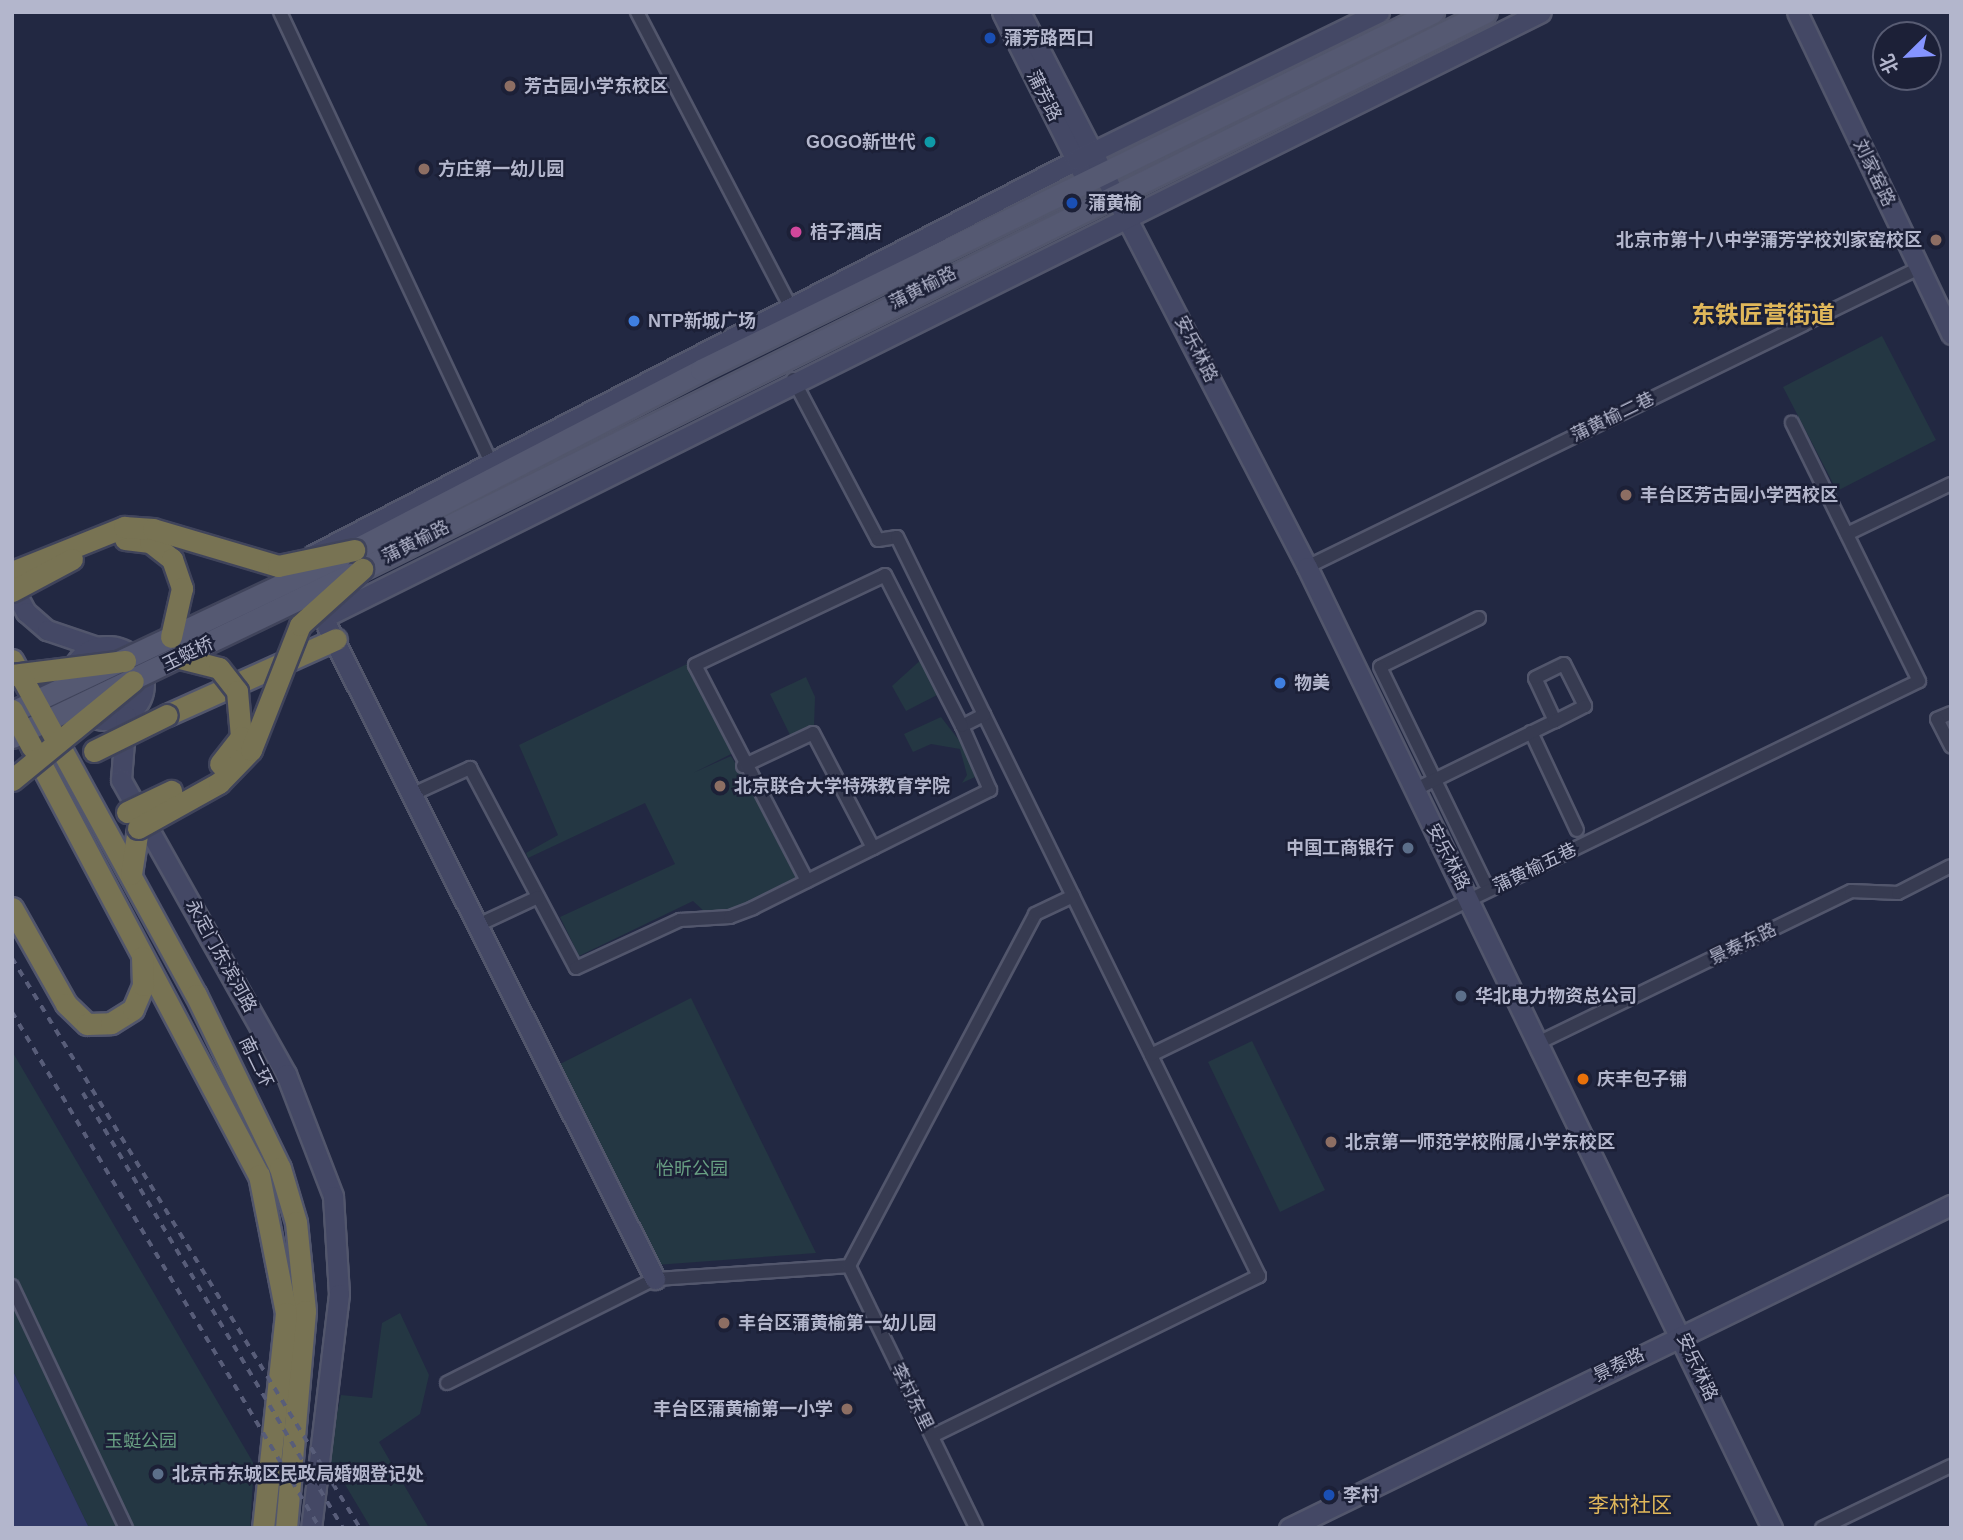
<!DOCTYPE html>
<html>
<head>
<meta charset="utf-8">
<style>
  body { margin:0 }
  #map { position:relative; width:1963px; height:1540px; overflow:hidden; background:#222842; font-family:Helvetica,"Noto Sans SC",sans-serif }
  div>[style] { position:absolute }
  .green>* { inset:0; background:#243743 }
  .water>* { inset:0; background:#313966 }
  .roads { filter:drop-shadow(2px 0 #52566c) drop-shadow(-2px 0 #52566c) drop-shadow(0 2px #52566c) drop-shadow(0 -2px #52566c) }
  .street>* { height:12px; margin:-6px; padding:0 6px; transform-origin:6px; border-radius:6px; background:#373b51 }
  .secondary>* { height:19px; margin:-9.5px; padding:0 9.5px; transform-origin:9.5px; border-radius:9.5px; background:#444865 }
  .secondary>.ring { margin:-9.5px; padding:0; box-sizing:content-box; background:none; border:19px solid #444865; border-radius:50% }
  .primary>* { height:21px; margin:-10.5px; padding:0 10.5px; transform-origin:10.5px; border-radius:10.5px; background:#555972 }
  .highway>* { height:21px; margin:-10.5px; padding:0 10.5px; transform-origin:10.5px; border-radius:10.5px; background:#787353 }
  .rail>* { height:3.5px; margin-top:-1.75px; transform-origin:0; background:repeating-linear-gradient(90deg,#585d79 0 7px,transparent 0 14px) }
  .bridges { filter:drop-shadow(2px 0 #40445b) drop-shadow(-2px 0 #40445b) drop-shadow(0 2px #40445b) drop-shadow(0 -2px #40445b) }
  .primary-bridge>* { height:21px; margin:-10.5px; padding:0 10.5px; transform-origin:10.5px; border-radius:10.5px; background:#555972 }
  .highway-bridge>* { height:21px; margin:-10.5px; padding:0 10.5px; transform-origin:10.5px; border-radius:10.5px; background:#787353 }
  .dots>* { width:19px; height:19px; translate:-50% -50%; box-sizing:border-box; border:4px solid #1c2037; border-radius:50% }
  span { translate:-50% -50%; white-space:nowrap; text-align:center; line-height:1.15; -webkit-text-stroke:5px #1c2037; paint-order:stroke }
  .poi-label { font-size:18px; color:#b3b6cc; font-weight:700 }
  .left { translate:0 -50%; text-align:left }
  .right { translate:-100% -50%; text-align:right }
  .street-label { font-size:18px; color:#b3b6cc }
  .park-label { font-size:18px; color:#689f83 }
  .quarter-label { font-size:21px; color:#e0b75a }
  .district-label { font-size:24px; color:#e0b75a; font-weight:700 }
  .frame { position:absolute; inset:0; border:14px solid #b3b6cc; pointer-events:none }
  .north { position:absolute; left:1872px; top:21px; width:70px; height:70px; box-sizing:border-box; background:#1c2037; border:2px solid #585c73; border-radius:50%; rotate:246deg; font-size:19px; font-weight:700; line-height:28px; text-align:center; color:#b3b6cc }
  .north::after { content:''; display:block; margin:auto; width:24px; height:32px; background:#8594ff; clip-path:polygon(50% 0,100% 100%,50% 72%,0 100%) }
</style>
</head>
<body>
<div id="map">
  <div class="green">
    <i style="clip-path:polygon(1882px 336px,1936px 440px,1837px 491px,1783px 387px)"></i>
    <i style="clip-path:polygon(924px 657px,939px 694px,906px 711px,892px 686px)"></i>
    <i style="clip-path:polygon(689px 663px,735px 752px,693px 773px,731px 756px,802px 874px,731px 911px,706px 913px,693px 901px,579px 956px,560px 917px,675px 864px,645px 803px,528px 858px,526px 853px,558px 835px,519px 745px)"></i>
    <i style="clip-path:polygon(806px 677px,815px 697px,814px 726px,791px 737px,770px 694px)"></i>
    <i style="clip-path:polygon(941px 717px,965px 748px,975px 777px,962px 783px,967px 775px,960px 749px,931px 744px,913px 752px,904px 734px)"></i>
    <i style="clip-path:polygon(691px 998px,816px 1253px,656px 1265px,560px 1064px)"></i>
    <i style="clip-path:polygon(1252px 1041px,1325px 1190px,1280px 1212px,1208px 1062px)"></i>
    <i style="clip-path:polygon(12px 1051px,254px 1464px,250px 1528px,89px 1528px,12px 1369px)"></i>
    <i style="clip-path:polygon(400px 1313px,429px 1375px,420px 1414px,379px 1442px,429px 1528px,371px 1528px,328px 1456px,341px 1395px,372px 1398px,382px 1323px)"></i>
  </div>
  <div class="water">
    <i style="clip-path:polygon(12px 1369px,89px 1528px,12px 1528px)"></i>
  </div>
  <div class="roads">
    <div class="street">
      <i style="left:280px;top:12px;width:499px;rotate:64.9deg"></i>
      <i style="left:637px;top:12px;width:331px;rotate:62.5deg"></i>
      <i style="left:793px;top:379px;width:182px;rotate:62.2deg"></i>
      <i style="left:878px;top:540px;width:19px;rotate:-9deg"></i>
      <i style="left:897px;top:537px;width:823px;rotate:63.9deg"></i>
      <i style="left:1259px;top:1276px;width:364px;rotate:153.9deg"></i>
      <i style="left:1847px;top:534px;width:115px;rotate:-25.7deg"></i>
      <i style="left:1307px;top:567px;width:681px;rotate:-26.04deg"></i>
      <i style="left:1479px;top:618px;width:110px;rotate:153.7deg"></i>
      <i style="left:1380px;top:667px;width:240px;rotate:64.1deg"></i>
      <i style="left:1951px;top:713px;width:15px;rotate:157deg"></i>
      <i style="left:1937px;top:719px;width:31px;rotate:63deg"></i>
      <i style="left:1531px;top:732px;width:108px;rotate:64.9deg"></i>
      <i style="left:743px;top:766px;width:77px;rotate:-25.2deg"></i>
      <i style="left:813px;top:733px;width:130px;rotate:62.4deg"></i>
      <i style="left:1414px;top:790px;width:157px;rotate:-26.1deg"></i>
      <i style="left:1555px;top:721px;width:47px;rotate:-114.9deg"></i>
      <i style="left:1535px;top:678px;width:32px;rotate:-26deg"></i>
      <i style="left:1564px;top:664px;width:47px;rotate:63.4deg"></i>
      <i style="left:1585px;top:706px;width:34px;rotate:153deg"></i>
      <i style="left:413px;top:794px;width:63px;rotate:-24.5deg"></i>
      <i style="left:470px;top:768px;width:226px;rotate:62.1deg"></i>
      <i style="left:576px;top:968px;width:115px;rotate:-24.8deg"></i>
      <i style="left:680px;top:920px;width:50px;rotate:-3.4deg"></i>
      <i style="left:730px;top:917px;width:25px;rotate:-21deg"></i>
      <i style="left:753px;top:908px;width:265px;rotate:-26.5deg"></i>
      <i style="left:990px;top:790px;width:70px;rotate:-113.6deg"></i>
      <i style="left:962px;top:726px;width:25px;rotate:-27deg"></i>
      <i style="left:807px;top:881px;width:243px;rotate:-117.4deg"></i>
      <i style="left:695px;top:665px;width:210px;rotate:-25.3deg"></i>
      <i style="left:885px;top:575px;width:169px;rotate:63deg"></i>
      <i style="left:478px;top:925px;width:66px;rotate:-25deg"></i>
      <i style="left:1538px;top:1043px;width:348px;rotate:-25.9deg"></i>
      <i style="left:1851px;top:891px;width:47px;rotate:2.4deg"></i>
      <i style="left:1898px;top:893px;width:59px;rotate:-27deg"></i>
      <i style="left:1151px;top:1055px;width:854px;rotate:-25.97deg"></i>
      <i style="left:1919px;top:681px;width:288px;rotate:-116.2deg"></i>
      <i style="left:849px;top:1266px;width:291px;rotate:64.1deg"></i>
      <i style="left:12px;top:1286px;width:268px;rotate:64.8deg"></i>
      <i style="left:447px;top:1383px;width:233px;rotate:-26.6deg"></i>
      <i style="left:655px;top:1279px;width:194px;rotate:-3.8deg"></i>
      <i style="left:849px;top:1266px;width:398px;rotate:-62.1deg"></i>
      <i style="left:1035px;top:914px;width:42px;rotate:-25.3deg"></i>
      <i style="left:1822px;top:1528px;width:143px;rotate:-25.7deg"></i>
    </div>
    <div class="secondary">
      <i style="left:1002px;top:12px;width:177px;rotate:63.4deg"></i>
      <i style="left:1020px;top:12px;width:625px;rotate:62.66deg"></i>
      <i style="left:1307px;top:567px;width:1068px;rotate:64.18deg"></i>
      <i style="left:1797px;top:12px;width:357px;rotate:64.4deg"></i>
      <i style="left:313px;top:555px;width:859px;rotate:-27.37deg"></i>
      <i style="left:1076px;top:160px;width:337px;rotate:-26deg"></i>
      <i style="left:12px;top:586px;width:30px;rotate:62deg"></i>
      <i style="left:26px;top:612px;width:28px;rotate:41deg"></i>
      <i style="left:47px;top:630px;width:53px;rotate:18.8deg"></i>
      <i style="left:312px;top:597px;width:24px;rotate:62deg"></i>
      <i style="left:323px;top:618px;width:1360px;rotate:-26.45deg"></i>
      <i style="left:327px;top:626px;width:731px;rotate:63.33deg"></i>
      <i class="ring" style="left:70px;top:646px;width:55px;height:55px"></i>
      <i style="left:126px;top:716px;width:64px;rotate:94.5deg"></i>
      <i style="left:121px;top:780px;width:337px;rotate:60.7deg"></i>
      <i style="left:286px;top:1074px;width:131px;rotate:68.9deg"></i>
      <i style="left:333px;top:1196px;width:98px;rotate:86.5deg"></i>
      <i style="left:339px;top:1294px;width:236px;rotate:96.8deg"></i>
      <i style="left:12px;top:724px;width:54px;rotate:-25.1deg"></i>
      <i style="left:61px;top:701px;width:17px;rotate:-59deg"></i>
      <i style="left:1289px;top:1528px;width:737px;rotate:-26.01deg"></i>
    </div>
    <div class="primary">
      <i style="left:354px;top:550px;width:391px;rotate:-27.4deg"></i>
      <i style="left:701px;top:370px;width:815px;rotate:-26.06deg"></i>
      <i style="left:362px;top:569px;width:1254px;rotate:-26.36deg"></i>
    </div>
    <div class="highway">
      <i style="left:12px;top:660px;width:18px;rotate:61deg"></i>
      <i style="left:167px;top:715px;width:185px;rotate:-24.2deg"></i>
      <i style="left:54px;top:736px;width:295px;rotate:61.3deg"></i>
      <i style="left:196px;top:995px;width:192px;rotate:64.1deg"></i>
      <i style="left:280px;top:1168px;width:56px;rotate:73.5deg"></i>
      <i style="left:296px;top:1222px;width:89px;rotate:84.2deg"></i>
      <i style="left:305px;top:1311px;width:218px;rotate:95deg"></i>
      <i style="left:32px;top:747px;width:484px;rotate:62.1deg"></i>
      <i style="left:259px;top:1175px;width:141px;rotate:78.9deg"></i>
      <i style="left:286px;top:1313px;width:216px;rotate:96.1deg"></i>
      <i style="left:131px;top:874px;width:47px;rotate:-81.3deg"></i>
      <i style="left:12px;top:908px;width:110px;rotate:60.6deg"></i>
      <i style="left:66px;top:1004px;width:29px;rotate:44deg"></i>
      <i style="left:87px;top:1024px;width:24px;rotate:-2deg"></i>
      <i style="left:111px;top:1023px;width:26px;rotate:-32deg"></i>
      <i style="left:133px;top:1009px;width:26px;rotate:-67deg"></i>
      <i style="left:143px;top:985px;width:28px;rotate:-92deg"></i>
    </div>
  </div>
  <div class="rail">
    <i style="left:12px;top:958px;width:668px;rotate:58.59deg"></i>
    <i style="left:12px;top:1012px;width:601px;rotate:59.17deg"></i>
    <i style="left:83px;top:1093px;width:507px;rotate:59.13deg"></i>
  </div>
  <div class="bridges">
    <div class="primary-bridge">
      <i style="left:12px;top:712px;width:363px;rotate:-25.3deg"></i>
      <i style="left:12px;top:737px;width:376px;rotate:-25.7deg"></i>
    </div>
    <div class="highway-bridge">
      <i style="left:125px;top:539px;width:25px;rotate:7deg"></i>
      <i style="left:150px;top:542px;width:28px;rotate:38deg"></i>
      <i style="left:172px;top:559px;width:31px;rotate:71deg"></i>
      <i style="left:182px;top:588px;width:50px;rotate:102.7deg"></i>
      <i style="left:12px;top:572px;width:121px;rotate:-21.9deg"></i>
      <i style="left:124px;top:527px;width:29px;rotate:4deg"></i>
      <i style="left:153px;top:529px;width:130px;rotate:16.5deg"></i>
      <i style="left:278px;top:566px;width:78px;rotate:-11.9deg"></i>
      <i style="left:12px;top:591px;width:68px;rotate:-28.1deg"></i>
      <i style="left:180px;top:658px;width:40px;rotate:14.4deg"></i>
      <i style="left:219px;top:668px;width:29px;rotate:52deg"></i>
      <i style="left:237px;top:691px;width:46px;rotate:85deg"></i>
      <i style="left:241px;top:737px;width:34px;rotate:128deg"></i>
      <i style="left:12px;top:675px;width:114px;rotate:-7.1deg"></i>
      <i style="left:21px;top:676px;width:68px;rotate:61.2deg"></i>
      <i style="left:12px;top:710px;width:42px;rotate:61.6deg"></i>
      <i style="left:94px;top:751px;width:81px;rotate:-26.3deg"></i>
      <i style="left:12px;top:780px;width:156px;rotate:-39.3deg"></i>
      <i style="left:127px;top:812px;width:49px;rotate:-25.5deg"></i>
      <i style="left:138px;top:828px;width:93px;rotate:-29.1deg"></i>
      <i style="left:219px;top:783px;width:46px;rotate:-45.9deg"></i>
      <i style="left:251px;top:750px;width:134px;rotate:-68.6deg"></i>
      <i style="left:300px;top:625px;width:84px;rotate:-42.1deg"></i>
    </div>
  </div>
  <div class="dots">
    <i style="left:990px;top:38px;background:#1a4fb4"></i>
    <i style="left:510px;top:86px;background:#8d6e63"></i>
    <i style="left:930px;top:142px;background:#0f9aa8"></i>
    <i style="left:424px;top:169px;background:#8d6e63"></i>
    <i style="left:1072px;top:203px;background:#1a4fb4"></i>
    <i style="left:796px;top:232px;background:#d1479c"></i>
    <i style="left:1936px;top:240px;background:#8d6e63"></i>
    <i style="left:634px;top:321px;background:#3f7fe0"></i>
    <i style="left:1626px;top:495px;background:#8d6e63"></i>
    <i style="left:1280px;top:683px;background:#3f7fe0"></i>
    <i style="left:720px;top:786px;background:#8d6e63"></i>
    <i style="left:1408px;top:848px;background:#5c6f8a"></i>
    <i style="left:1461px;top:996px;background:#5c6f8a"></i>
    <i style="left:1583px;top:1079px;background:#e8710a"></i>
    <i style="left:1331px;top:1142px;background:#8d6e63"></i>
    <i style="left:724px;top:1323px;background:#8d6e63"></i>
    <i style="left:847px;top:1409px;background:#8d6e63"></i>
    <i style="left:158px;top:1474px;background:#5c6f8a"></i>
    <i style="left:1329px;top:1495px;background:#1a4fb4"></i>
  </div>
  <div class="poi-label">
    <span class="left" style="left:1004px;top:38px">蒲芳路西口</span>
    <span class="left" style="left:524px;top:86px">芳古园小学东校区</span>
    <span class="right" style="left:916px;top:142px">GOGO新世代</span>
    <span class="left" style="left:438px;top:169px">方庄第一幼儿园</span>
    <span class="left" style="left:1088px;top:203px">蒲黄榆</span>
    <span class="left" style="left:810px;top:232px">桔子酒店</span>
    <span class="right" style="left:1922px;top:240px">北京市第十八中学蒲芳学校刘家窑校区</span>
    <span class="left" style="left:648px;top:321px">NTP新城广场</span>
    <span class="left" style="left:1640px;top:495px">丰台区芳古园小学西校区</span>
    <span class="left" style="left:1294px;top:683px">物美</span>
    <span class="left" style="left:734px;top:786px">北京联合大学特殊教育学院</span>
    <span class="right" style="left:1394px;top:848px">中国工商银行</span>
    <span class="left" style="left:1475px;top:996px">华北电力物资总公司</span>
    <span class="left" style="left:1597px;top:1079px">庆丰包子铺</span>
    <span class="left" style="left:1345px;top:1142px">北京第一师范学校附属小学东校区</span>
    <span class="left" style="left:738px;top:1323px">丰台区蒲黄榆第一幼儿园</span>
    <span class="right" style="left:833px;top:1409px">丰台区蒲黄榆第一小学</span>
    <span class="left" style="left:172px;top:1474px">北京市东城区民政局婚姻登记处</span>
    <span class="left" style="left:1343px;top:1495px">李村</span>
  </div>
  <div class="street-label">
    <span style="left:1044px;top:96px;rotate:63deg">蒲芳路</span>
    <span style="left:1874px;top:173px;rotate:64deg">刘家窑路</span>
    <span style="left:923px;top:288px;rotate:-27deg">蒲黄榆路</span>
    <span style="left:1196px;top:349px;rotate:63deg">安乐林路</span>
    <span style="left:1613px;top:417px;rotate:-26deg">蒲黄榆二巷</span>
    <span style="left:416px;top:542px;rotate:-27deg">蒲黄榆路</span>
    <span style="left:188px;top:654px;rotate:-26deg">玉蜓桥</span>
    <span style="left:1448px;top:857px;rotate:63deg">安乐林路</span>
    <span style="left:1535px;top:868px;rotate:-26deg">蒲黄榆五巷</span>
    <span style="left:1743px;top:944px;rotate:-26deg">景泰东路</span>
    <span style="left:221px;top:956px;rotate:61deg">永定门东滨河路</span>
    <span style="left:256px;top:1062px;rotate:64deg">南二环</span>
    <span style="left:1619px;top:1365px;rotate:-26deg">景泰路</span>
    <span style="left:1697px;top:1367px;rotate:65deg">安乐林路</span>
    <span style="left:912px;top:1397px;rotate:64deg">李村东里</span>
  </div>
  <div class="park-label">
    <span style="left:692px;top:1169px">怡昕公园</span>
    <span style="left:141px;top:1441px">玉蜓公园</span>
  </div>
  <div class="quarter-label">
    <span style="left:1630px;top:1505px">李村社区</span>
  </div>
  <div class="district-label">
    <span style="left:1763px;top:315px">东铁匠营街道</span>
  </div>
  <div class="frame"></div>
  <div class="north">北</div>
</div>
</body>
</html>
